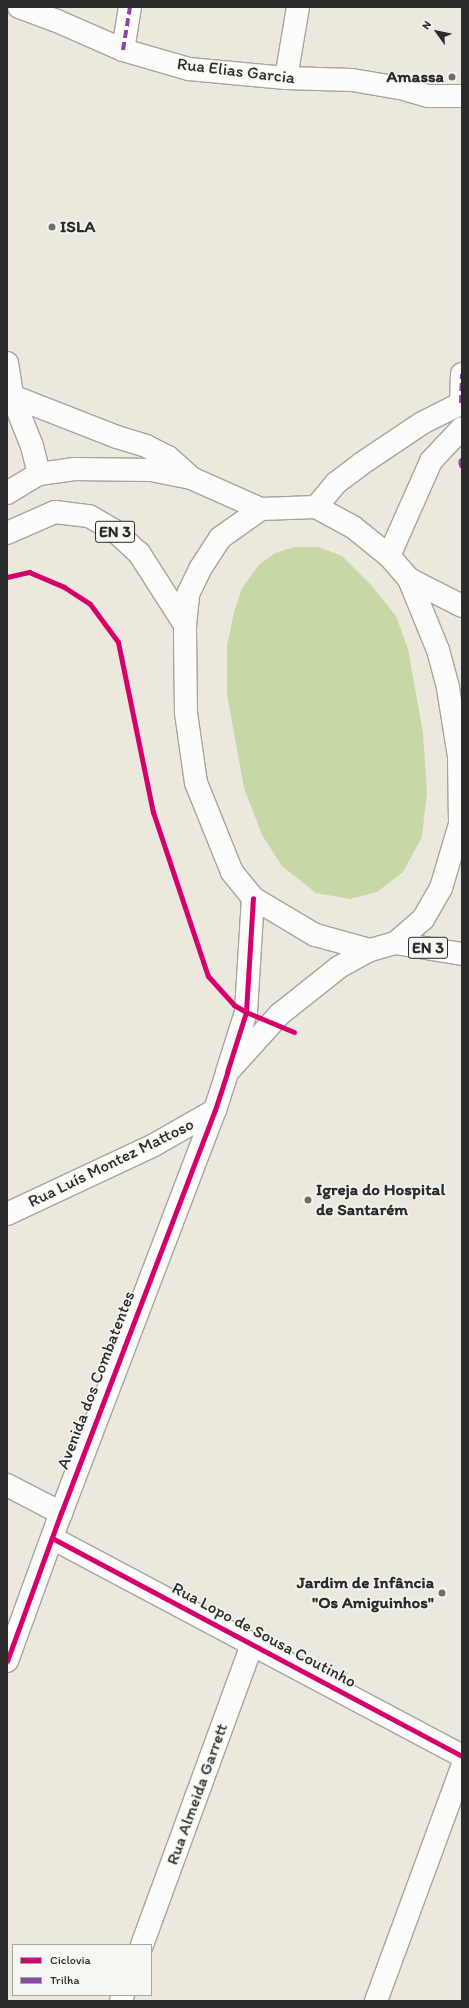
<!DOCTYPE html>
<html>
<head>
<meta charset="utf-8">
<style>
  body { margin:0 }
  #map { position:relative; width:469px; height:2008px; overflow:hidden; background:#ede8de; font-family:Itim,sans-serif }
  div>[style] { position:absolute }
  .green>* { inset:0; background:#c5d8a5 }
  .roads { filter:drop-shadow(1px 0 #a7a49f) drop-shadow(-1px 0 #a7a49f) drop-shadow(0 1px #a7a49f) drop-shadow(0 -1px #a7a49f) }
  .pedestrian>* { height:22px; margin:-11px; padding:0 11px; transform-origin:11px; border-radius:11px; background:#fcfcfa }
  .minor>* { height:22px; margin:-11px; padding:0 11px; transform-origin:11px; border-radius:11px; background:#fcfcfa }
  .primary>* { height:22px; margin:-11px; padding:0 11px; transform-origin:11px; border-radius:11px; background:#fcfcfa }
  .quiet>* { height:4px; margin-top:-2px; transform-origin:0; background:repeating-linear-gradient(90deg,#8e44ad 0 8px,transparent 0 12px) }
  .cycleway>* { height:5px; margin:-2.5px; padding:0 2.5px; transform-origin:2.5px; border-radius:2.5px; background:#d6006c }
  .dots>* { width:11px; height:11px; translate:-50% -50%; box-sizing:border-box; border:2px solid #f6f6f2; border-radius:50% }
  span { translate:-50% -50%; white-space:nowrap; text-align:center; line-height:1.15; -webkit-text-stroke:3px #f6f6f2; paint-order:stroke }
  .shield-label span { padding:1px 3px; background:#f6f6f2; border:1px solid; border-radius:3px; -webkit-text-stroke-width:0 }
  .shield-label { font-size:16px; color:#2b2b2b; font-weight:700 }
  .street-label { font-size:17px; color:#2b2b2b }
  .poi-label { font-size:17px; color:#2b2b2b; font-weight:700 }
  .right { translate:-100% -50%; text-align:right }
  .left { translate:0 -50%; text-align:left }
  .frame { position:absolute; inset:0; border:8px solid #2b2b2b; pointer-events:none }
  .legend { position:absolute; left:12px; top:1944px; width:140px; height:52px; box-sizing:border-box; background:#f6f6f2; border:1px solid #a5a5a2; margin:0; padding:5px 7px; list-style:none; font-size:12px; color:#2b2b2b }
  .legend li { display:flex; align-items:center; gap:8px; height:20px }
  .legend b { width:20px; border:1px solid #a5a5a2 }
  .north { position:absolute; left:417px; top:12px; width:40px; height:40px; -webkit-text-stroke:3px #f6f6f2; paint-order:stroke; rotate:303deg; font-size:11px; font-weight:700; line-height:16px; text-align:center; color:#2b2b2b }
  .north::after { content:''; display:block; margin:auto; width:14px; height:18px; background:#2b2b2b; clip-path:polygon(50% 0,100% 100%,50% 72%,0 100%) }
</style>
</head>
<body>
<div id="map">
  <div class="green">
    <i style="clip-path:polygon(295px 547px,318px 547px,342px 556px,371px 585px,396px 616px,408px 649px,423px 733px,427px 792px,422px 837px,403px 872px,377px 892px,350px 899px,316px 893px,282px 866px,262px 835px,244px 788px,227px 694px,227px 646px,234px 612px,242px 588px,259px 565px,275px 553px)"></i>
  </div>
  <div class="roads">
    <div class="pedestrian">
      <i style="left:123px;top:50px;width:44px;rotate:-80.8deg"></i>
      <i style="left:461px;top:403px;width:29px;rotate:-88deg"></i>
    </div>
    <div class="minor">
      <i style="left:19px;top:7px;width:40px;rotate:20.2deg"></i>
      <i style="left:57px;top:21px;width:72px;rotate:23.7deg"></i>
      <i style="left:123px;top:50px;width:69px;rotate:16.1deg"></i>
      <i style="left:189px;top:69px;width:97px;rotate:5.3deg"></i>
      <i style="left:286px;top:78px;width:66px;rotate:1.7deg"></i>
      <i style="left:352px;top:80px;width:49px;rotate:9.5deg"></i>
      <i style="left:400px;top:88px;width:29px;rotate:16deg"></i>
      <i style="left:428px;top:96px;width:34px"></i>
      <i style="left:286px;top:78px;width:72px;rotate:-80.4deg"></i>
      <i style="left:7px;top:363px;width:33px;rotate:81deg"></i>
      <i style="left:12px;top:396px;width:54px;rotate:68.2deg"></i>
      <i style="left:32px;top:446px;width:29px;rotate:76deg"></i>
      <i style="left:7px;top:394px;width:118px;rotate:21.4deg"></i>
      <i style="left:117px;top:437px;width:30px;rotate:17deg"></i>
      <i style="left:146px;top:446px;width:25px;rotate:27deg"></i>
      <i style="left:168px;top:457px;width:31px;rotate:42deg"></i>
      <i style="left:316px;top:507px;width:31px;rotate:-50deg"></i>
      <i style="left:336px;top:483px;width:31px;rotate:-37deg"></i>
      <i style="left:361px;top:464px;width:73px;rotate:-33.9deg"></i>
      <i style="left:422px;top:423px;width:45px;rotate:-26.6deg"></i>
      <i style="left:389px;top:556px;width:104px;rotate:-66.1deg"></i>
      <i style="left:431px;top:461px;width:45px;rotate:-46.8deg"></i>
      <i style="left:409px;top:579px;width:59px;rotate:27deg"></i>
      <i style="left:231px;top:1068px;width:73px;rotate:-47.8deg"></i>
      <i style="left:280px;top:1014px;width:75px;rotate:-38.5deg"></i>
      <i style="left:339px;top:967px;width:35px;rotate:-29deg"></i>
      <i style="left:7px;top:1214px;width:162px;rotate:-25.1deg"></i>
      <i style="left:154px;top:1145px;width:70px;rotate:-29.8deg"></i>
      <i style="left:7px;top:1485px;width:61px;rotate:27.4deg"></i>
      <i style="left:52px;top:1538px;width:464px;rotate:28deg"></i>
      <i style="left:7px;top:1661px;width:158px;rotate:-70deg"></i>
      <i style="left:61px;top:1513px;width:431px;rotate:-69.1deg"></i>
      <i style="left:215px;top:1110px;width:40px;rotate:-72deg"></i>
      <i style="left:227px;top:1072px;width:63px;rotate:-72.4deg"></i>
      <i style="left:246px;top:1012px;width:114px;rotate:-86.5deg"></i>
      <i style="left:142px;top:1945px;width:320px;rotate:-69.9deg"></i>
      <i style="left:121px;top:2001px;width:6px;rotate:-72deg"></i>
      <i style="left:376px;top:2001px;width:249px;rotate:-69.8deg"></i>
    </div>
    <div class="primary">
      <i style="left:7px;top:493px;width:37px;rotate:-31deg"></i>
      <i style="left:39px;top:474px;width:36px;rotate:-8deg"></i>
      <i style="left:75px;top:469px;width:76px;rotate:0.8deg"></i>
      <i style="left:151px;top:470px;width:41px;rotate:11.3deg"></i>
      <i style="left:191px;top:478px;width:77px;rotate:23.9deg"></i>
      <i style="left:316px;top:507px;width:42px;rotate:28.4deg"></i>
      <i style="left:353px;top:527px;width:46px;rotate:38.9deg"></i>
      <i style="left:389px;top:556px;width:30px;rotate:49deg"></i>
      <i style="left:409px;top:579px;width:77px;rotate:67.8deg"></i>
      <i style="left:438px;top:650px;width:39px;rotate:75deg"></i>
      <i style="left:448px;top:688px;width:70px;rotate:80.9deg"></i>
      <i style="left:459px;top:757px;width:67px;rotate:89.1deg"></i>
      <i style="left:460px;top:824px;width:67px;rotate:106.5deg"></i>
      <i style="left:441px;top:888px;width:36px;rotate:120deg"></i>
      <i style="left:423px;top:919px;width:37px;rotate:139deg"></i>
      <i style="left:395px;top:943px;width:26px;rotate:164deg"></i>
      <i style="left:370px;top:950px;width:57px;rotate:-164.7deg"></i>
      <i style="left:315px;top:935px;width:72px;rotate:-149.2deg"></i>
      <i style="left:253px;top:898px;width:33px;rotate:-129deg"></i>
      <i style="left:232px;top:872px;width:96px;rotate:-112deg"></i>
      <i style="left:196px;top:783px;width:71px;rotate:-98.1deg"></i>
      <i style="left:186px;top:713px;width:88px;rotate:-90.7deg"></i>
      <i style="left:185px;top:625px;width:31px;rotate:-84deg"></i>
      <i style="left:188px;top:594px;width:28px;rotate:-64deg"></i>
      <i style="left:200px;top:569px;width:37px;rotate:-57deg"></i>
      <i style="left:220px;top:538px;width:50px;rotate:-35.3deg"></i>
      <i style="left:261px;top:509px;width:55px;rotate:-2.1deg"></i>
      <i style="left:7px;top:533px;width:52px;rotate:-23.6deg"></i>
      <i style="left:55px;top:512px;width:34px;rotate:7deg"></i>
      <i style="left:89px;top:516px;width:30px;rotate:30deg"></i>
      <i style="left:115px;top:531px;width:33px;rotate:43deg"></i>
      <i style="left:139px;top:553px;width:85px;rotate:57.4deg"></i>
      <i style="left:395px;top:943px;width:68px;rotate:9.3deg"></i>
    </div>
  </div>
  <div class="quiet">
    <i style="left:123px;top:50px;width:44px;rotate:-80.8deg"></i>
    <i style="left:461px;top:403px;width:29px;rotate:-88deg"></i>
    <i style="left:462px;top:459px;width:4px;rotate:124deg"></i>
    <i style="left:460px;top:462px;width:6px;rotate:72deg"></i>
  </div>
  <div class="cycleway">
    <i style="left:7px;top:577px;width:23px;rotate:-13deg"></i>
    <i style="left:29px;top:572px;width:38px;rotate:23deg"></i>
    <i style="left:64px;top:587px;width:31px;rotate:33deg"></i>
    <i style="left:90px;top:604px;width:47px;rotate:53.6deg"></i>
    <i style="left:118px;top:642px;width:174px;rotate:78.4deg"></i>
    <i style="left:153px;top:812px;width:173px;rotate:71.5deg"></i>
    <i style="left:208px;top:976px;width:39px;rotate:48deg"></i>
    <i style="left:234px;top:1005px;width:14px;rotate:30deg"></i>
    <i style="left:246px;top:1012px;width:52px;rotate:22.6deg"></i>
    <i style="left:52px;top:1538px;width:464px;rotate:28deg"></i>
    <i style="left:7px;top:1661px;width:158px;rotate:-70deg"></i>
    <i style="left:61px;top:1513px;width:431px;rotate:-69.1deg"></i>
    <i style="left:215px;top:1110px;width:40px;rotate:-72deg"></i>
    <i style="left:227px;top:1072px;width:63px;rotate:-72.4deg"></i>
    <i style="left:246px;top:1012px;width:114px;rotate:-86.5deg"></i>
  </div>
  <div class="dots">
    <i style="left:452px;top:77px;background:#6f6d6a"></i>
    <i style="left:52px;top:227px;background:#6f6d6a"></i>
    <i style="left:308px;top:1200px;background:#6f6d6a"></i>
    <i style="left:442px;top:1593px;background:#6f6d6a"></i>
  </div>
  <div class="shield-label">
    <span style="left:115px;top:532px">EN 3</span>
    <span style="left:428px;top:948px">EN 3</span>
  </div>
  <div class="street-label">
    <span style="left:236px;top:71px;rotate:7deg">Rua Elias Garcia</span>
    <span style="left:111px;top:1163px;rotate:-26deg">Rua Luís Montez Mattoso</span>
    <span style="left:96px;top:1380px;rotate:-69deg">Avenida dos Combatentes</span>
    <span style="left:264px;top:1635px;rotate:28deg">Rua Lopo de Sousa Coutinho</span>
    <span style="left:197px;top:1794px;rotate:-70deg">Rua Almeida Garrett</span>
  </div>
  <div class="poi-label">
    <span class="right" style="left:444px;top:77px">Amassa</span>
    <span class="left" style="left:60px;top:227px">ISLA</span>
    <span class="left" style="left:316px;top:1200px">Igreja do Hospital<br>de Santarém</span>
    <span class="right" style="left:434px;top:1593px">Jardim de Infância<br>"Os Amiguinhos"</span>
  </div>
  <div class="frame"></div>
  <ul class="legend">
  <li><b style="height:5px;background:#d6006c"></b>Ciclovia</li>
  <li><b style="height:5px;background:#8e44ad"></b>Trilha</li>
  </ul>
  <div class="north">N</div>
</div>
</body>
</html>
